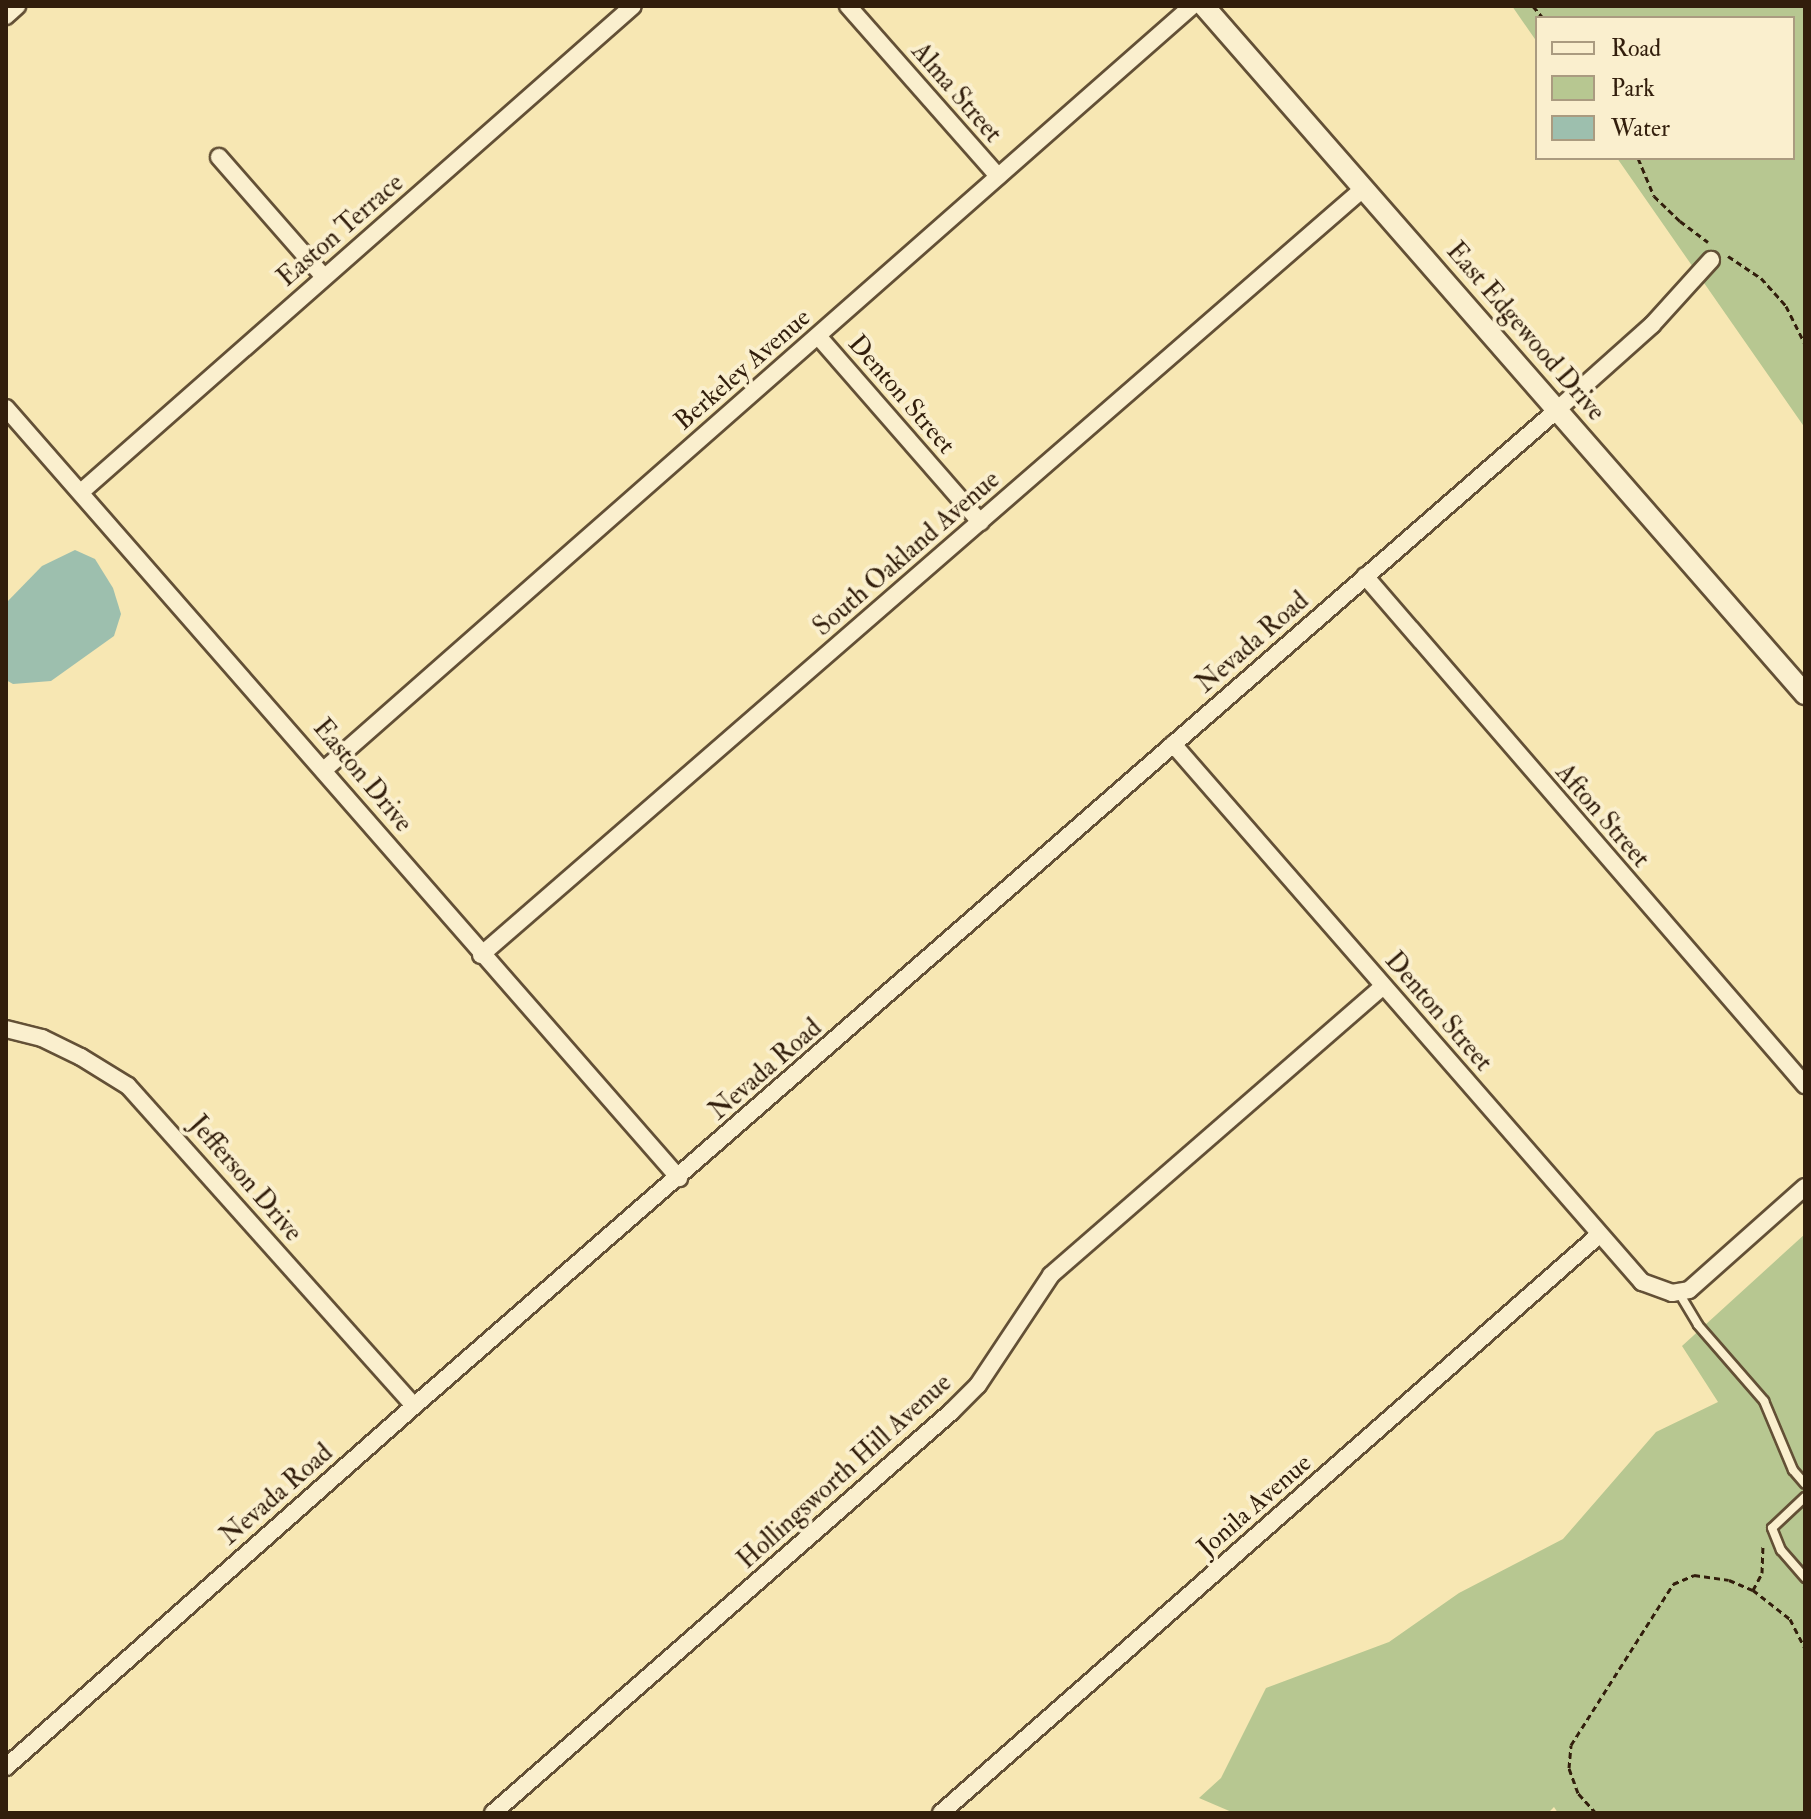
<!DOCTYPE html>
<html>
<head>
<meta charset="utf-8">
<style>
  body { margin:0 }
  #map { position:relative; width:1811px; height:1819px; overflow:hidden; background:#f7e7b3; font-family:"IM FELL Double Pica",serif }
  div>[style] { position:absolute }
  .green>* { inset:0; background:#b7c791 }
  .water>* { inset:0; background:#9dbfae }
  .path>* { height:3px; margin-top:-1.5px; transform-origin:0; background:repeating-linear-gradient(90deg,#321e0c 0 6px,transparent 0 10px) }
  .roads { filter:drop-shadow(2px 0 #635036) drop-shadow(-2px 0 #635036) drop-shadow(0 2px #635036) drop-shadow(0 -2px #635036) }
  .service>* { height:8px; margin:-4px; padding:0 4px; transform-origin:4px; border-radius:4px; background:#faefce }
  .minor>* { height:16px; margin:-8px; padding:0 8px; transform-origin:8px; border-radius:8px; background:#faefce }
  .tertiary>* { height:20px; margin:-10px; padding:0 10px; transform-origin:10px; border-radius:10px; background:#faefce }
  span { translate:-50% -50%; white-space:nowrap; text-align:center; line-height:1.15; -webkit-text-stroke:8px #faefce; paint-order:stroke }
  .street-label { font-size:26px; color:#321e0c }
  .frame { position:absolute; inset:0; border:8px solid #321e0c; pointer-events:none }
  .legend { position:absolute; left:1535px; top:16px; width:260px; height:144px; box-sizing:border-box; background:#faefce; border:2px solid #aa9b80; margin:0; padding:10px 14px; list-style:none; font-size:24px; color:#321e0c }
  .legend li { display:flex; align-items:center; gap:16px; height:40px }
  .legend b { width:40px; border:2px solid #aa9b80 }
</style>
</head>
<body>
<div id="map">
  <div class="green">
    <i style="clip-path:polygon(1512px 6px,1805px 6px,1805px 428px,1617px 158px,1793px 158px,1793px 18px,1537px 18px,1537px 42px)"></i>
    <i style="clip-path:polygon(1805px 1234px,1805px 1813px,1558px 1813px,1554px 1807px,1548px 1813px,1234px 1813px,1199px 1798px,1221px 1778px,1266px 1688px,1389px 1642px,1459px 1593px,1563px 1539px,1656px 1432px,1718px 1402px,1682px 1346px)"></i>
  </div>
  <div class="water">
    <i style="clip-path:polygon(75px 550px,95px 559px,113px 588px,121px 614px,114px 636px,51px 681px,13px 684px,6px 680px,6px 603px,42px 566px)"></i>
  </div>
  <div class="path">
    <i style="left:1533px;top:6px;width:16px;rotate:50deg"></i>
    <i style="left:1638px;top:158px;width:41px;rotate:67.2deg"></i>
    <i style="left:1654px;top:196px;width:36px;rotate:44deg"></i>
    <i style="left:1680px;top:221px;width:35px;rotate:37deg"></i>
    <i style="left:1728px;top:256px;width:40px;rotate:34deg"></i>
    <i style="left:1761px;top:278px;width:38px;rotate:48deg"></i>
    <i style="left:1786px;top:306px;width:42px;rotate:63.4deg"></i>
    <i style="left:1753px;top:1590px;width:19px;rotate:-62deg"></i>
    <i style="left:1762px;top:1573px;width:29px;rotate:-88deg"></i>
    <i style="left:1596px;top:1813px;width:27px;rotate:-132deg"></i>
    <i style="left:1578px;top:1793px;width:27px;rotate:-110deg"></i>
    <i style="left:1569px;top:1768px;width:23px;rotate:-85deg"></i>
    <i style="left:1571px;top:1745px;width:191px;rotate:-57.6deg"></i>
    <i style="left:1673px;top:1584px;width:23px;rotate:-23deg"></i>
    <i style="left:1694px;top:1575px;width:35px;rotate:8deg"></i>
    <i style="left:1729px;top:1580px;width:26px;rotate:23deg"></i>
    <i style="left:1753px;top:1590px;width:47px;rotate:38.1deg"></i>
    <i style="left:1790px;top:1619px;width:33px;rotate:63deg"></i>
  </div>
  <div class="roads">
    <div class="service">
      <i style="left:1679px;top:1293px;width:37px;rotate:59deg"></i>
      <i style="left:1698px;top:1325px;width:101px;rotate:49deg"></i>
      <i style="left:1764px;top:1401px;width:75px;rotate:67.2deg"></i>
      <i style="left:1793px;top:1470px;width:18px;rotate:49deg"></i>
      <i style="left:1805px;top:1497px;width:45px;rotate:136.8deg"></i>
      <i style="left:1772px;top:1528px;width:24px;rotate:68deg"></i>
      <i style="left:1781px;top:1550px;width:37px;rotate:49deg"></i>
    </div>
    <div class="minor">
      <i style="left:848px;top:6px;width:227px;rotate:48.6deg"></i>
      <i style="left:6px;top:16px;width:15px;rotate:-42deg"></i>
      <i style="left:219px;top:157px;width:159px;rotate:48.8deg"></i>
      <i style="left:818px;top:336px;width:247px;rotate:48.9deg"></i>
      <i style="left:6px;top:408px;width:1023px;rotate:48.85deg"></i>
      <i style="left:81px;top:492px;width:735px;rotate:-41.36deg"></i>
      <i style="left:1365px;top:576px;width:673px;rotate:49.16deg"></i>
      <i style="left:1173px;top:744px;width:714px;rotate:48.92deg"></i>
      <i style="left:1642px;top:1282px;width:32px;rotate:20deg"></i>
      <i style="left:1672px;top:1293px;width:17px;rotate:-10deg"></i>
      <i style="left:1689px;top:1290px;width:155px;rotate:-41.6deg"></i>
      <i style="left:325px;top:769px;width:1155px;rotate:-41.35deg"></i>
      <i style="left:481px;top:955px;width:1170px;rotate:-40.98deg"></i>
      <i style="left:6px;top:1029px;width:37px;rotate:14deg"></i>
      <i style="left:42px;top:1038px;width:43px;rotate:26deg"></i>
      <i style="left:81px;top:1057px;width:55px;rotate:31.7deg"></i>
      <i style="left:128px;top:1086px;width:429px;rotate:48.2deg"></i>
      <i style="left:6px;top:1767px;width:545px;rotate:-41.5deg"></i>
      <i style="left:414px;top:1406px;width:1517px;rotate:-41.07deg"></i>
      <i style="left:1558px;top:409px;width:126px;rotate:-41.8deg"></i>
      <i style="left:1652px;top:325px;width:88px;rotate:-47.8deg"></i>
      <i style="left:493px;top:1813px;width:609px;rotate:-41.2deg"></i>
      <i style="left:951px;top:1412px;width:38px;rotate:-45deg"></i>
      <i style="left:978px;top:1385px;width:132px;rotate:-56.4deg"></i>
      <i style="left:1051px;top:1275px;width:440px;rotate:-41deg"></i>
      <i style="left:941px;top:1813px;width:876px;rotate:-41.3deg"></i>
    </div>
    <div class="tertiary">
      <i style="left:1204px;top:6px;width:914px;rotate:48.86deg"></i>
    </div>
  </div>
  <div class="street-label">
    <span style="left:956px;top:93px;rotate:49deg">Alma Street</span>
    <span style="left:341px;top:231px;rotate:-41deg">Easton Terrace</span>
    <span style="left:1525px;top:332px;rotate:49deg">East Edgewood Drive</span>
    <span style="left:743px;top:370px;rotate:-41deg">Berkeley Avenue</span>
    <span style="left:901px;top:395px;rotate:49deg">Denton Street</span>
    <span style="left:907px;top:554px;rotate:-41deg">South Oakland Avenue</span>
    <span style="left:1253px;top:643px;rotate:-41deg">Nevada Road</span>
    <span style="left:362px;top:776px;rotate:50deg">Easton Drive</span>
    <span style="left:1602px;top:816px;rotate:49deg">Afton Street</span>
    <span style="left:1438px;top:1012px;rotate:49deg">Denton Street</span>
    <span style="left:766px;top:1070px;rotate:-41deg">Nevada Road</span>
    <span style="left:245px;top:1179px;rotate:49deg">Jefferson Drive</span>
    <span style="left:845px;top:1472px;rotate:-42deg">Hollingsworth Hill Avenue</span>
    <span style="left:277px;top:1495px;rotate:-41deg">Nevada Road</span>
    <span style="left:1255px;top:1506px;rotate:-41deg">Jonila Avenue</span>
  </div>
  <div class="frame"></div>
  <ul class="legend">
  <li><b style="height:10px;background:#faefce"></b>Road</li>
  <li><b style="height:22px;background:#b7c791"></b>Park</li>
  <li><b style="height:22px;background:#9dbfae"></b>Water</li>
  </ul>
</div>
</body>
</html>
